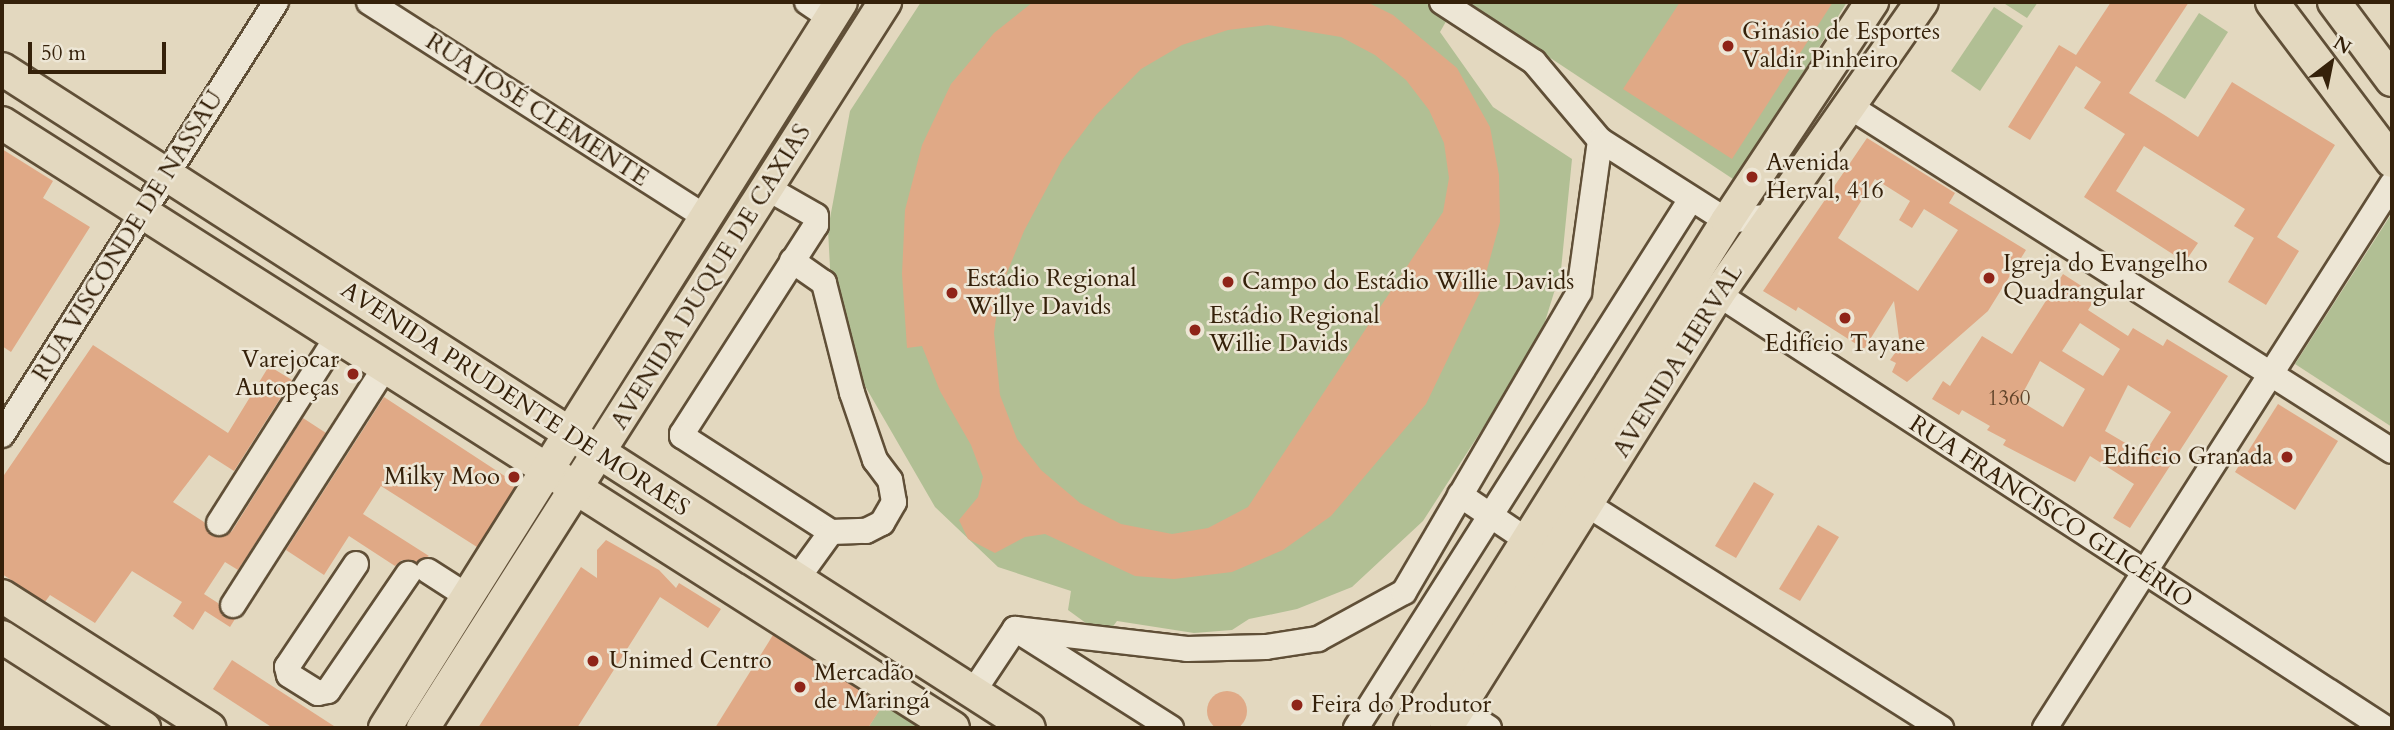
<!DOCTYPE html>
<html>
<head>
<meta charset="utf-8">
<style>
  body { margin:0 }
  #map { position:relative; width:2394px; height:730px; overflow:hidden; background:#e3d8bf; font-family:Cardo,serif }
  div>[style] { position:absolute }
  .green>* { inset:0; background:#b1bf94 }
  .building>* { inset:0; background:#e0a986 }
  .round { border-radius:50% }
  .roads { filter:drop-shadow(2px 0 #604f37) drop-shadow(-2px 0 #604f37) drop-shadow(0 2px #604f37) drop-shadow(0 -2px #604f37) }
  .minor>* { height:24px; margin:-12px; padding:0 12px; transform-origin:12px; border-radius:12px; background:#ede6d5 }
  .major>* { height:32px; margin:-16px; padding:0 16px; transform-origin:16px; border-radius:16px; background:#e3d8bf }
  .dots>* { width:19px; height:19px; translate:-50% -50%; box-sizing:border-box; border:4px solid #ede6d5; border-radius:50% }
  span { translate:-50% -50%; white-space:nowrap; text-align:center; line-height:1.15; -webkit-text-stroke:5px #ede6d5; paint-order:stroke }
  .number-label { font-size:21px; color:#604329 }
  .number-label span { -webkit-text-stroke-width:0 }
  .poi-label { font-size:24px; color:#35210a }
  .left { translate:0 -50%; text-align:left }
  .right { translate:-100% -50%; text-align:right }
  .street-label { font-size:24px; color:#35210a }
  .frame { position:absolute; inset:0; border:4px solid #35210a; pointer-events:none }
  .north { position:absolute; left:2296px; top:28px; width:70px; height:70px; -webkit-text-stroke:5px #ede6d5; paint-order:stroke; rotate:32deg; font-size:19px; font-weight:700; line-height:28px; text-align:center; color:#35210a }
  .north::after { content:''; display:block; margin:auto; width:24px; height:32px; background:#35210a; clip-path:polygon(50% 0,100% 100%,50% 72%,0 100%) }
  .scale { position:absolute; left:28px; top:42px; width:138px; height:32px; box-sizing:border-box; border:4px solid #35210a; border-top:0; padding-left:9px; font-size:21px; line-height:24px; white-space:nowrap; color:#35210a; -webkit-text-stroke:5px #ede6d5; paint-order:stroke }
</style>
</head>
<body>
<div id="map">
  <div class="green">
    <i style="clip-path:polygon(921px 2px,1457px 2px,1440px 32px,1493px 107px,1572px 159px,1561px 270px,1539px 341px,1423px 521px,1352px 587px,1297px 609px,1249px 619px,1232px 630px,1194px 633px,1117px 621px,1105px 637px,1068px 610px,1071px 591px,998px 567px,935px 507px,861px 379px,832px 306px,828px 229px,850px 111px)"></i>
    <i style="clip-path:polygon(1466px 2px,1847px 2px,1736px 181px)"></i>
    <i style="clip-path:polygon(2002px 2px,2038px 2px,2027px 18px)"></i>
    <i style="clip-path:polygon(1994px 7px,2023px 26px,1980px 91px,1951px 71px)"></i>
    <i style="clip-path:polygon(2199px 13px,2228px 32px,2185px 99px,2155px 81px)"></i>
    <i style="clip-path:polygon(2392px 213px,2392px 427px,2295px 364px)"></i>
    <i style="clip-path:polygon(892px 689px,953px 728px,868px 728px)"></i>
  </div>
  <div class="building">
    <i style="clip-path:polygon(evenodd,1033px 2px,1367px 2px,1393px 15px,1457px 68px,1490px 127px,1499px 175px,1500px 222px,1482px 288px,1426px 404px,1331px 516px,1283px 550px,1232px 572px,1174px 579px,1135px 576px,1045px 534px,1025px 537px,995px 553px,968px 539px,959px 520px,978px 497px,983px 477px,971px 445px,940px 391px,922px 346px,907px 348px,902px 274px,905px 210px,922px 145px,951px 84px,994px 33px,1033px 2px,1268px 25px,1341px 37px,1375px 55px,1406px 80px,1429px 110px,1444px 143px,1449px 178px,1443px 212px,1248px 507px,1208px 528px,1172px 534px,1121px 524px,1080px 503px,1041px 470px,1017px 439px,1000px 395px,994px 333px,1000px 290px,1024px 231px,1062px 160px,1096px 115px,1141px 69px,1182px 45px,1228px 30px,1268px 25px)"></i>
    <i style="clip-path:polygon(1680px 2px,1833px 2px,1732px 159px,1623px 89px)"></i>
    <i style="clip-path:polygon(2111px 2px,2189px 2px,2129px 93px,2166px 116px,2198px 137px,2232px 82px,2335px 145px,2277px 237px,2299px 251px,2266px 305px,2228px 282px,2254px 238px,2234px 226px,2245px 209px,2144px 146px,2116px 191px,2198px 243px,2185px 262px,2084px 197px,2125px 134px,2084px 108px,2101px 82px,2076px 66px,2030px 140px,2008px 127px,2059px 45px,2076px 55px)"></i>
    <i style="clip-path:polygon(evenodd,1867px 138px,1955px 193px,1949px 203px,2026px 250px,1988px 311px,1907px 382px,1892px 372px,1896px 363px,1890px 360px,1900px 346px,1894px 301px,1864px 349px,1798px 307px,1796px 311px,1763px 291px,1867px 138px,1875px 179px,1910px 201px,1899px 220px,1912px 228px,1924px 209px,1958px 230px,1918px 291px,1838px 238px,1875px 179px)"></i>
    <i style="clip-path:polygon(2px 149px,53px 181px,43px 198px,90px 227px,11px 352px,2px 346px)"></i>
    <i style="clip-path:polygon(evenodd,2063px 274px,2097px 296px,2088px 310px,2128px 336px,2133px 328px,2163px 346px,2167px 339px,2228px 376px,2130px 528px,2113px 518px,2134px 484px,2090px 456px,2075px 482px,2003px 445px,2006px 440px,1987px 430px,1990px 426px,1962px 410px,1959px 415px,1932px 399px,1943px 381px,1950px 386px,1982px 336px,2012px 354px,2063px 274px,2080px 323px,2120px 349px,2103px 376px,2062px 351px,2080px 323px,2063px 274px,2040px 361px,2085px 389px,2063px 427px,2019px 400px,2040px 361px,2063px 274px,2128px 385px,2171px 412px,2144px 454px,2105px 431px,2128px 385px)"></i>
    <i style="clip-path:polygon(93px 345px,228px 433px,269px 366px,292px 380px,234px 471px,209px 455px,173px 502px,204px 522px,212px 536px,225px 536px,232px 531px,303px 418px,326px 433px,238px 570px,225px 562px,204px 594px,218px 603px,224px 617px,235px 619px,230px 627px,205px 611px,193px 630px,173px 616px,182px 602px,132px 571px,95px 623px,50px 595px,45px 602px,2px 574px,2px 478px)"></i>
    <i style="clip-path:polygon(384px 397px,517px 484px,477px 547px,381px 486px,363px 514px,429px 556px,417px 562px,402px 560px,395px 566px,349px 536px,324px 575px,286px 550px)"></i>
    <i style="clip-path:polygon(2278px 404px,2338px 441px,2295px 510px,2235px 472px)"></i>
    <i style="clip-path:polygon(1754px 482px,1774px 494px,1736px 558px,1715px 546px)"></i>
    <i style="clip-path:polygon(1818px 525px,1839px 537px,1800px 601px,1779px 589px)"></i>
    <i style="clip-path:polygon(606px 540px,659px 570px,676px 588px,679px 583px,721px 609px,708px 628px,660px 597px,577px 728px,478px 728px,581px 567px,597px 578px,597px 550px)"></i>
    <i style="clip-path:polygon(773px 635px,883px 705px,868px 728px,715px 728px)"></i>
    <i style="clip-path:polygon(232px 660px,337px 728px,273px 728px,213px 689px)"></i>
    <i class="round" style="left:1207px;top:691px;width:40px;height:40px"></i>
  </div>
  <div class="roads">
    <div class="minor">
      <i style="left:369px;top:2px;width:399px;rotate:32.6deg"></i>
      <i style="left:807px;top:2px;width:29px;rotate:34deg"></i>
      <i style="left:1442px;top:2px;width:110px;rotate:33.1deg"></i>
      <i style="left:1534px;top:62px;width:102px;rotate:49.8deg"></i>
      <i style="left:1600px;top:140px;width:151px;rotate:32.5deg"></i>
      <i style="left:1727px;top:221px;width:45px;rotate:-6.3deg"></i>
      <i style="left:1849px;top:106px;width:643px;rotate:32.43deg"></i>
      <i style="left:767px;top:188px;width:56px;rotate:29.7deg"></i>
      <i style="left:816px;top:216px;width:9px;rotate:90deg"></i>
      <i style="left:816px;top:225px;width:248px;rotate:122.7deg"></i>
      <i style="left:682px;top:434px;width:2px;rotate:90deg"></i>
      <i style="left:682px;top:436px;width:177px;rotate:32.8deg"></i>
      <i style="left:831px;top:532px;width:35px;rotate:-2deg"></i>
      <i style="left:866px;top:531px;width:18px;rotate:-27deg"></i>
      <i style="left:882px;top:523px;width:24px;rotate:-60deg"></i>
      <i style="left:894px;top:502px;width:22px;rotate:-100deg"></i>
      <i style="left:890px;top:480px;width:25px;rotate:-127deg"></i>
      <i style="left:875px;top:460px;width:71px;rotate:-108.9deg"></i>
      <i style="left:852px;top:393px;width:114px;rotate:-104.3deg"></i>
      <i style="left:824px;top:283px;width:39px;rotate:-145deg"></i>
      <i style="left:1718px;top:294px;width:796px;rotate:33.05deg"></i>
      <i style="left:2px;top:435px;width:512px;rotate:-57.67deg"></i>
      <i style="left:1460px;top:495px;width:81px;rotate:33.9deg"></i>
      <i style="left:1588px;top:505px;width:418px;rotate:32.3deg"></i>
      <i style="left:219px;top:523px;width:220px;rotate:-57.6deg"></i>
      <i style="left:356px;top:564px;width:124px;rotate:123.8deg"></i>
      <i style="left:287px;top:667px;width:8px;rotate:76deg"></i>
      <i style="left:289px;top:675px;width:34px;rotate:32deg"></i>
      <i style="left:318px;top:693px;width:10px;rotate:-11deg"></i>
      <i style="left:328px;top:691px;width:142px;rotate:-55.6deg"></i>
      <i style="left:428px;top:571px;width:46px;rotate:32.7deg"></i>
      <i style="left:797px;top:579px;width:58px;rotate:-54.1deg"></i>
      <i style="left:233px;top:605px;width:282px;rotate:-57.4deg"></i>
      <i style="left:1015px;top:629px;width:173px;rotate:6.6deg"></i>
      <i style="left:1187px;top:649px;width:79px;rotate:-1.5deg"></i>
      <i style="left:1266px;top:647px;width:53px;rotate:-8.7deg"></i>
      <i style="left:1318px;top:639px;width:98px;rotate:-28.7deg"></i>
      <i style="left:1404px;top:592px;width:347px;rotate:-59.7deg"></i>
      <i style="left:1579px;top:292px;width:153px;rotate:-82.1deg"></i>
      <i style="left:973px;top:692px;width:76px;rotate:-56.3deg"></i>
      <i style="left:1015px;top:629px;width:185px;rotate:32.4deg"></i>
      <i style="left:1458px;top:708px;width:37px;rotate:33deg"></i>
      <i style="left:1356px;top:728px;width:626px;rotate:-57.66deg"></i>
      <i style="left:2045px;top:728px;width:645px;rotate:-57.47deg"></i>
    </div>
    <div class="major">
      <i style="left:2272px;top:2px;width:199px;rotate:53deg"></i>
      <i style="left:2334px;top:2px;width:97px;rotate:53.4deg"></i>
      <i style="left:2px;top:69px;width:1220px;rotate:32.69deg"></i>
      <i style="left:2px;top:123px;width:1127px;rotate:32.46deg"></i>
      <i style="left:2px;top:596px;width:246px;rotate:32.5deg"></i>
      <i style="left:2px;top:637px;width:169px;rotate:32.7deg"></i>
      <i style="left:385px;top:728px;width:857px;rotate:-57.87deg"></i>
      <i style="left:423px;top:728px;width:861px;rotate:-57.53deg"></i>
      <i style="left:1410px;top:728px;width:598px;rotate:-57.98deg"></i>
      <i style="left:1727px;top:221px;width:263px;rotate:-56.5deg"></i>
      <i style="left:1446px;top:728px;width:512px;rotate:-57.92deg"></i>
      <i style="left:1718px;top:294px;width:356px;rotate:-55.1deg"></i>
    </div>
  </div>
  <div class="dots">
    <i style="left:1728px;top:46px;background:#8f2418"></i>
    <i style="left:1752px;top:177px;background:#8f2418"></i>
    <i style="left:1989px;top:278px;background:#8f2418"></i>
    <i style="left:1228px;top:282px;background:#8f2418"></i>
    <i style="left:952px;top:293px;background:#8f2418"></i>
    <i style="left:1845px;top:318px;background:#8f2418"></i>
    <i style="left:1195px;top:330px;background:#8f2418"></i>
    <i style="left:353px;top:374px;background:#8f2418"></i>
    <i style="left:2287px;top:457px;background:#8f2418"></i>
    <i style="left:514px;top:477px;background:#8f2418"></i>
    <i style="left:593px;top:661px;background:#8f2418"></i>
    <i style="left:800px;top:687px;background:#8f2418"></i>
    <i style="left:1297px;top:705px;background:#8f2418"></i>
  </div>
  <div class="number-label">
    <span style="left:2009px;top:399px">1360</span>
  </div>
  <div class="poi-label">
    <span class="left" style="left:1742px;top:46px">Ginásio de Esportes<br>Valdir Pinheiro</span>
    <span class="left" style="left:1766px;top:177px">Avenida<br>Herval, 416</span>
    <span class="left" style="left:2003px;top:278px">Igreja do Evangelho<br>Quadrangular</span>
    <span class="left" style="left:966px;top:293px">Estádio Regional<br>Willye Davids</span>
    <span class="left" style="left:1242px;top:282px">Campo do Estádio Willie Davids</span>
    <span class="left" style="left:1209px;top:330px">Estádio Regional<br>Willie Davids</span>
    <span style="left:1845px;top:344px">Edifício Tayane</span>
    <span class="right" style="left:339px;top:374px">Varejocar<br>Autopeças</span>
    <span class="right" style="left:2273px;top:457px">Edificio Granada</span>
    <span class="right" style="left:500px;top:477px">Milky Moo</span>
    <span class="left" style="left:609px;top:661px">Unimed Centro</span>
    <span class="left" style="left:814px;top:687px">Mercadão<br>de Maringá</span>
    <span class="left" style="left:1311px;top:705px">Feira do Produtor</span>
  </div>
  <div class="street-label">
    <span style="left:537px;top:110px;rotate:33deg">RUA JOSÉ CLEMENTE</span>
    <span style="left:128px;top:236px;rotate:-58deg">RUA VISCONDE DE NASSAU</span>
    <span style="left:711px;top:277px;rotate:-58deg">AVENIDA DUQUE DE CAXIAS</span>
    <span style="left:1678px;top:361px;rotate:-58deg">AVENIDA HERVAL</span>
    <span style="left:515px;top:399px;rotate:33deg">AVENIDA PRUDENTE DE MORAES</span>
    <span style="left:2051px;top:512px;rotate:33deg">RUA FRANCISCO GLICÉRIO</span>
  </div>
  <div class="frame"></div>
  <div class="north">N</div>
  <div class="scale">50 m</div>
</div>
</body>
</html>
